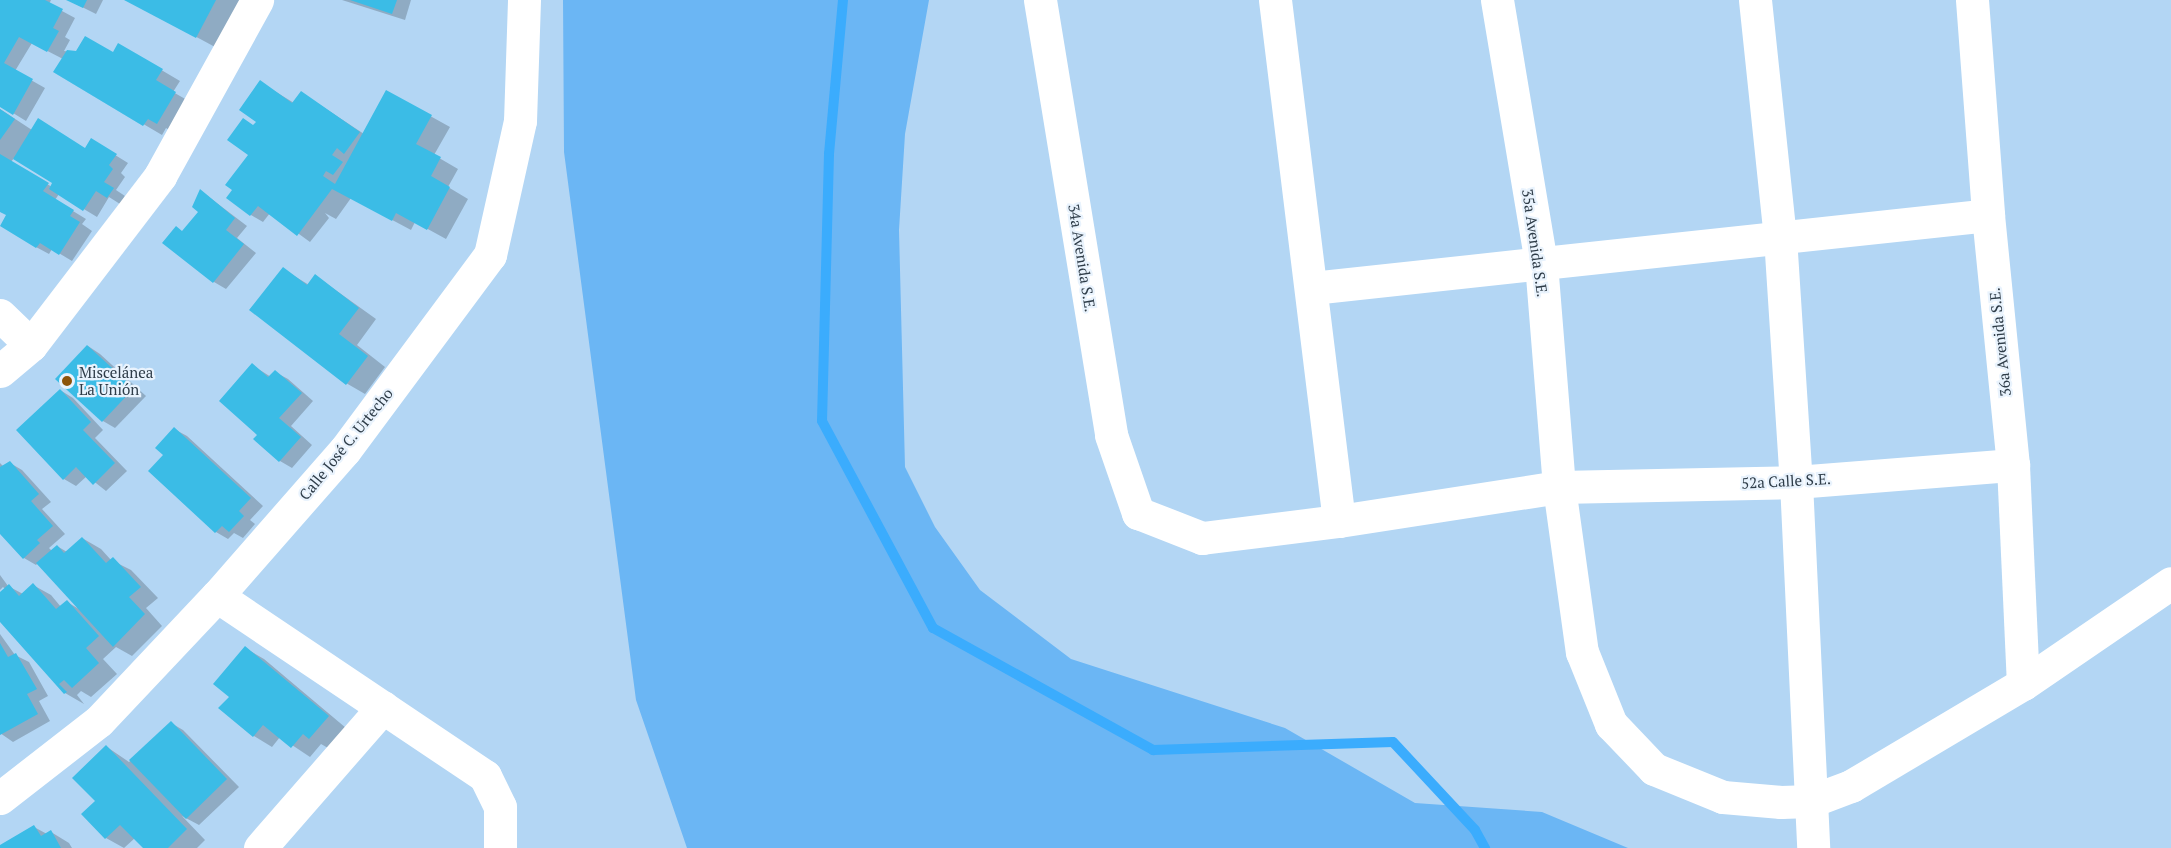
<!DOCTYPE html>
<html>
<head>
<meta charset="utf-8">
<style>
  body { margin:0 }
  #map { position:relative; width:2171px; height:848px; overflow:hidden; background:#b3d6f4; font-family:"PT Serif",serif }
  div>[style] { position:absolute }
  .green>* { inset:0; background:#6bb6f4 }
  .shadow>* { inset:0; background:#0003 }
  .stream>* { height:10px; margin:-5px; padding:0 5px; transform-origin:5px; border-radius:5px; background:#3bacfd }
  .building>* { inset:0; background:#3bbce6 }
  .minor>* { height:33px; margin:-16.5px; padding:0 16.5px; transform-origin:16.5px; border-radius:16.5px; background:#fff }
  .dots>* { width:16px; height:16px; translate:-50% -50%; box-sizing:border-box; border:3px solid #e9f3fd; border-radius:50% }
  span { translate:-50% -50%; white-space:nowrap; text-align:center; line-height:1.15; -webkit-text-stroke:4.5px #e9f3fd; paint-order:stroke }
  .street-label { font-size:15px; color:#2e3c48 }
  .poi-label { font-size:15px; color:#2e3c48 }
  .left { translate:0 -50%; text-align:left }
</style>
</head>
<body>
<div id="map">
  <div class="green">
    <i style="clip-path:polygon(563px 0,929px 0,905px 134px,899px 230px,905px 467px,935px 527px,980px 590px,1071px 659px,1285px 728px,1415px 803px,1542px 812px,1628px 848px,687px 848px,636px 700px,564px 152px)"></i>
  </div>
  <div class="shadow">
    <i style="clip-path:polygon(0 0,51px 0,49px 4px,75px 18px,65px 37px,70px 40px,64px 51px,118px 57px,119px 45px,180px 81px,173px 92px,194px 104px,176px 134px,166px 128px,162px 135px,55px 72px,63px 59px,32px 43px,15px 71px,45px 88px,26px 121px,0 105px)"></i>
    <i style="clip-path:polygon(68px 0,103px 0,96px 14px)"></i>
    <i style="clip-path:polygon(128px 0,240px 0,215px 47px)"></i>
    <i style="clip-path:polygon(342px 0,411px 0,405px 20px)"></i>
    <i style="clip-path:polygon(260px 82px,294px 103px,302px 93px,364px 134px,387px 92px,450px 127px,434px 155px,458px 169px,448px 187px,468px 199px,446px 239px,415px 222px,411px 230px,351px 198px,336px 219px,325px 213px,329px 218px,310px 242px,270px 213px,263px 222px,251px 215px,251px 155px,254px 126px,258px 121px)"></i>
    <i style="clip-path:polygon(evenodd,0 109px,32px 130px,86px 149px,91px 140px,128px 163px,121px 173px,125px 177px,116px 190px,125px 196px,120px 204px,109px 197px,97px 217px,59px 194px,55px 200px,86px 219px,82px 224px,92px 231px,72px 261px,52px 249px,49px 254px,36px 247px,8px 215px,0 210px,0 109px,14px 158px,54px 183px,52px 187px,11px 162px,14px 158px)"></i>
    <i style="clip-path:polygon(201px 191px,247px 226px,237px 238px,256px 253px,226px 289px,214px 282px,183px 232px,200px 212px)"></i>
    <i style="clip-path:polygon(283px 269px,309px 285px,316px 276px,376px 319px,357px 345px,385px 367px,365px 394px,346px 383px)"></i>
    <i style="clip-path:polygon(88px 346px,100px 354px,146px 396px,115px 428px,103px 421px)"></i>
    <i style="clip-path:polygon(252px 365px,271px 377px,275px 372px,288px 379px,313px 401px,291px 426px,312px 445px,292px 468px,280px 461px,259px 435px)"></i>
    <i style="clip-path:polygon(60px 390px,73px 398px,103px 430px,95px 438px,127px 471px,106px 491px,87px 476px,76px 486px,64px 479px)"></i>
    <i style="clip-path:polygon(174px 429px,187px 436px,263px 506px,250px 520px,255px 524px,243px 538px,234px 533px,228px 539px,216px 532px,165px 455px)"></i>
    <i style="clip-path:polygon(0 463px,5px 468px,10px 463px,22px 470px,51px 502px,42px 509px,65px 534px,49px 548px,52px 551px,57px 546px,67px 552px,82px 538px,101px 549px,111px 560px,131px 570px,158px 598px,146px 608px,162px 626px,132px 656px,116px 647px,103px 659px,117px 674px,91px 697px,81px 691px,77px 695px,84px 704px,65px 693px,0 620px,0 594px,5px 589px,3px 587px,0 590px,0 575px,8px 586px,23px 594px,33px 585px,51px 595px,61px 607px,67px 602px,79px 609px,38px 563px,36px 565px,24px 558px,0 532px)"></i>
    <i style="clip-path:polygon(0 634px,15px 655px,29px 662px,48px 696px,39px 701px,50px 721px,13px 742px,0 733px)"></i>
    <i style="clip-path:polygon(245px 648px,264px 659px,346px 728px,328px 748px,321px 744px,310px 757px,280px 737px,272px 747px,254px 736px,221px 708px,231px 697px)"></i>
    <i style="clip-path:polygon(171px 723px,183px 730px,239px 787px,199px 825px,182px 816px,205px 840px,197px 848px,145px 848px,135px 838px,124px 848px,106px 838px,83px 814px,97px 801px,107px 747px,129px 762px)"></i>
    <i style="clip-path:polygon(34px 827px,47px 834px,51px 832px,69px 843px,72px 848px,0 848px)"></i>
  </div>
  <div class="stream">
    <i style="left:843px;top:0;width:155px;rotate:95.2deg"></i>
    <i style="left:829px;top:154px;width:267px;rotate:91.5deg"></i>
    <i style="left:822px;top:421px;width:235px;rotate:61.8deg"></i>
    <i style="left:933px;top:628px;width:252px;rotate:29deg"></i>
    <i style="left:1153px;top:750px;width:240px;rotate:-1.9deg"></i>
    <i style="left:1393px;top:742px;width:120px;rotate:47deg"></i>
    <i style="left:1475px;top:830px;width:21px;rotate:61deg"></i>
  </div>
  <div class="building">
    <i style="clip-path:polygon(0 0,45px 0,63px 9px,53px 28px,59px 31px,47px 52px,19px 37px,4px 63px,33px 79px,13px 115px,0 107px)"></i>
    <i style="clip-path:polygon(66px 0,87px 0,83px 8px)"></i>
    <i style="clip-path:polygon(124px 0,216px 0,196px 38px)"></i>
    <i style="clip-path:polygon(350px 0,397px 0,392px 14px)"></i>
    <i style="clip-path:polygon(85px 36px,113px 52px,118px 43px,163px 69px,156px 80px,176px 92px,157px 124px,148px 119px,143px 126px,53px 72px,67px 50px,76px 51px)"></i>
    <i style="clip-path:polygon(260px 80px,292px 103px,301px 91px,360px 132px,344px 154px,337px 148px,332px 155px,343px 162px,333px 175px,326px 171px,323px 176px,335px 184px,386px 90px,432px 115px,416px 144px,441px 157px,431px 176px,450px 187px,427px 230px,396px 213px,392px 221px,332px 189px,297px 236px,258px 206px,250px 216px,226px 198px,232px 190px,225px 185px,248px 155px,227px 140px,243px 118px,253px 125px,256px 122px,239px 110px)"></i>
    <i style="clip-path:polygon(0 109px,15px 119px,0 140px)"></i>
    <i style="clip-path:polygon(38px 118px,85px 148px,91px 138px,117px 154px,109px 165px,113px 169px,104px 182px,114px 188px,107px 198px,96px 191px,83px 211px,49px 189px,52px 183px,13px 159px)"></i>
    <i style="clip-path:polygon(0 154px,49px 183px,43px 191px,74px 210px,70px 216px,80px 222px,59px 255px,40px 243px,36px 248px,0 226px,6px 215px,0 212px)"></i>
    <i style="clip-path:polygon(200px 189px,235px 218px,226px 230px,244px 244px,213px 283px,162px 243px,176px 226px,182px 231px,198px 212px,192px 207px)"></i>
    <i style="clip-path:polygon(283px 267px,307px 285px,315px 274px,359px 308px,339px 334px,368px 356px,346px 385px,249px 310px)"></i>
    <i style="clip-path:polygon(87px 345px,134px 388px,102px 422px,55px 379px)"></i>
    <i style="clip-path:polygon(252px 363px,268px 377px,275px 370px,302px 393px,279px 418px,301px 437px,279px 462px,253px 439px,257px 435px,219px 401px)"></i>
    <i style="clip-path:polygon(60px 389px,91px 422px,83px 430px,115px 463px,93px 485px,76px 467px,63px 480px,16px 430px)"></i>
    <i style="clip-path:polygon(174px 427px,251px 498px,239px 511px,244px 516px,229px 532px,222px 526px,215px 533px,148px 471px,163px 455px,155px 448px)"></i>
    <i style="clip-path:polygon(10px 461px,39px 494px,31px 501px,53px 526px,37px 540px,40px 543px,23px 559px,0 534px,0 467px)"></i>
    <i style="clip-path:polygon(82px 537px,106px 563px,113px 557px,141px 587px,129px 597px,145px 614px,113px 647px,36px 563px,57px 545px,64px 553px)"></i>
    <i style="clip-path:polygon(33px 583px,56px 609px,67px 600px,99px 636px,86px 648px,99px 663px,72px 688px,64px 680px,59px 684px,67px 692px,64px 694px,0 622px,0 592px,9px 584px,19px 596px)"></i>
    <i style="clip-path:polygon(0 643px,8px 657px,16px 653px,37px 689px,27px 694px,38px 714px,0 735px)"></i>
    <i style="clip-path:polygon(245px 646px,329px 716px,309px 739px,303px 734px,291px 748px,263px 725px,253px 737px,218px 708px,229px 697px,213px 684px)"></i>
    <i style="clip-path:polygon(171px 721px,227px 779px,186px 819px,129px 760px)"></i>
    <i style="clip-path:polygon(106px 745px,187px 829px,168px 848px,143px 848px,120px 825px,105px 839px,81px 814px,95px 801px,72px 778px)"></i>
    <i style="clip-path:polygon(34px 825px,41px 836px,51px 830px,61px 848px,0 848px,0 845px)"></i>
  </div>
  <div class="minor">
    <i style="left:1040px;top:0;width:441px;rotate:80.7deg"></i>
    <i style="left:1111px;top:435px;width:83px;rotate:70.9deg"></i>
    <i style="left:1138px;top:513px;width:69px;rotate:21.3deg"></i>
    <i style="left:1202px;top:538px;width:138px;rotate:-7.1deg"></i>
    <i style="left:1339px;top:521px;width:223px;rotate:-8.8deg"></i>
    <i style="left:1559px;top:487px;width:237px;rotate:-1.2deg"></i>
    <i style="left:1796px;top:482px;width:218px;rotate:-4.5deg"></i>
    <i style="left:1275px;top:0;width:525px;rotate:83deg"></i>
    <i style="left:1497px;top:0;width:267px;rotate:80.5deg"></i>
    <i style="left:1541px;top:263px;width:225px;rotate:85.4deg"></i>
    <i style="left:1559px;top:487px;width:167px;rotate:82.1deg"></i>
    <i style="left:1582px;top:652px;width:78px;rotate:68.1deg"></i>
    <i style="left:1611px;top:724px;width:62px;rotate:46.3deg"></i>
    <i style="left:1654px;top:769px;width:74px;rotate:22.1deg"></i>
    <i style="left:1723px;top:797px;width:58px;rotate:4.9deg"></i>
    <i style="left:1781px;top:802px;width:30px;rotate:-2deg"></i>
    <i style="left:1811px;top:801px;width:43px;rotate:-20.6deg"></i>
    <i style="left:1851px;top:786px;width:200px;rotate:-30.7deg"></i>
    <i style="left:2023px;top:684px;width:179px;rotate:-34.3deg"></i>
    <i style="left:1755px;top:0;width:238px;rotate:84deg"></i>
    <i style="left:1780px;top:237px;width:246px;rotate:86.3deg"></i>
    <i style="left:1796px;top:482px;width:366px;rotate:87.3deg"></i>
    <i style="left:1972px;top:0;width:216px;rotate:85.7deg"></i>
    <i style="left:1988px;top:215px;width:251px;rotate:84.3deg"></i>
    <i style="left:2013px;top:465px;width:219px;rotate:87.4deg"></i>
    <i style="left:1312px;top:288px;width:680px;rotate:-6.16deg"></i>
    <i style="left:0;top:315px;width:43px;rotate:44.1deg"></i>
    <i style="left:0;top:371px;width:40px;rotate:-40deg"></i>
    <i style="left:31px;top:345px;width:213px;rotate:-52.6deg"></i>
    <i style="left:160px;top:176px;width:201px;rotate:-61.1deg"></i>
    <i style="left:217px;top:596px;width:323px;rotate:33.9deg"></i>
    <i style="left:485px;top:776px;width:34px;rotate:64deg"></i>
    <i style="left:500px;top:807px;width:41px;rotate:90deg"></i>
    <i style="left:0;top:798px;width:125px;rotate:-37.9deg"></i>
    <i style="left:99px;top:721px;width:172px;rotate:-46.7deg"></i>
    <i style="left:217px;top:596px;width:194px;rotate:-48.8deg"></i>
    <i style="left:345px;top:450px;width:243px;rotate:-53.4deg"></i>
    <i style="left:490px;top:255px;width:137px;rotate:-77.4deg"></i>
    <i style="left:520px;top:121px;width:121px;rotate:-88.1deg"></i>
    <i style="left:260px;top:848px;width:187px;rotate:-48.9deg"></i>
  </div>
  <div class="dots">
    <i style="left:67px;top:381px;background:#8c540a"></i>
  </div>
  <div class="street-label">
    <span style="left:1535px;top:243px;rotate:82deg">35a Avenida S.E.</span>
    <span style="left:1082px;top:258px;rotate:81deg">34a Avenida S.E.</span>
    <span style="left:2000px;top:342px;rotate:-96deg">36a Avenida S.E.</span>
    <span style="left:346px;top:444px;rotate:-51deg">Calle José C. Urtecho</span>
    <span style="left:1786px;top:481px;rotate:-3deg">52a Calle S.E.</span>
  </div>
  <div class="poi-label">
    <span class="left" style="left:79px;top:381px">Miscelánea<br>La Unión</span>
  </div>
</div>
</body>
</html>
